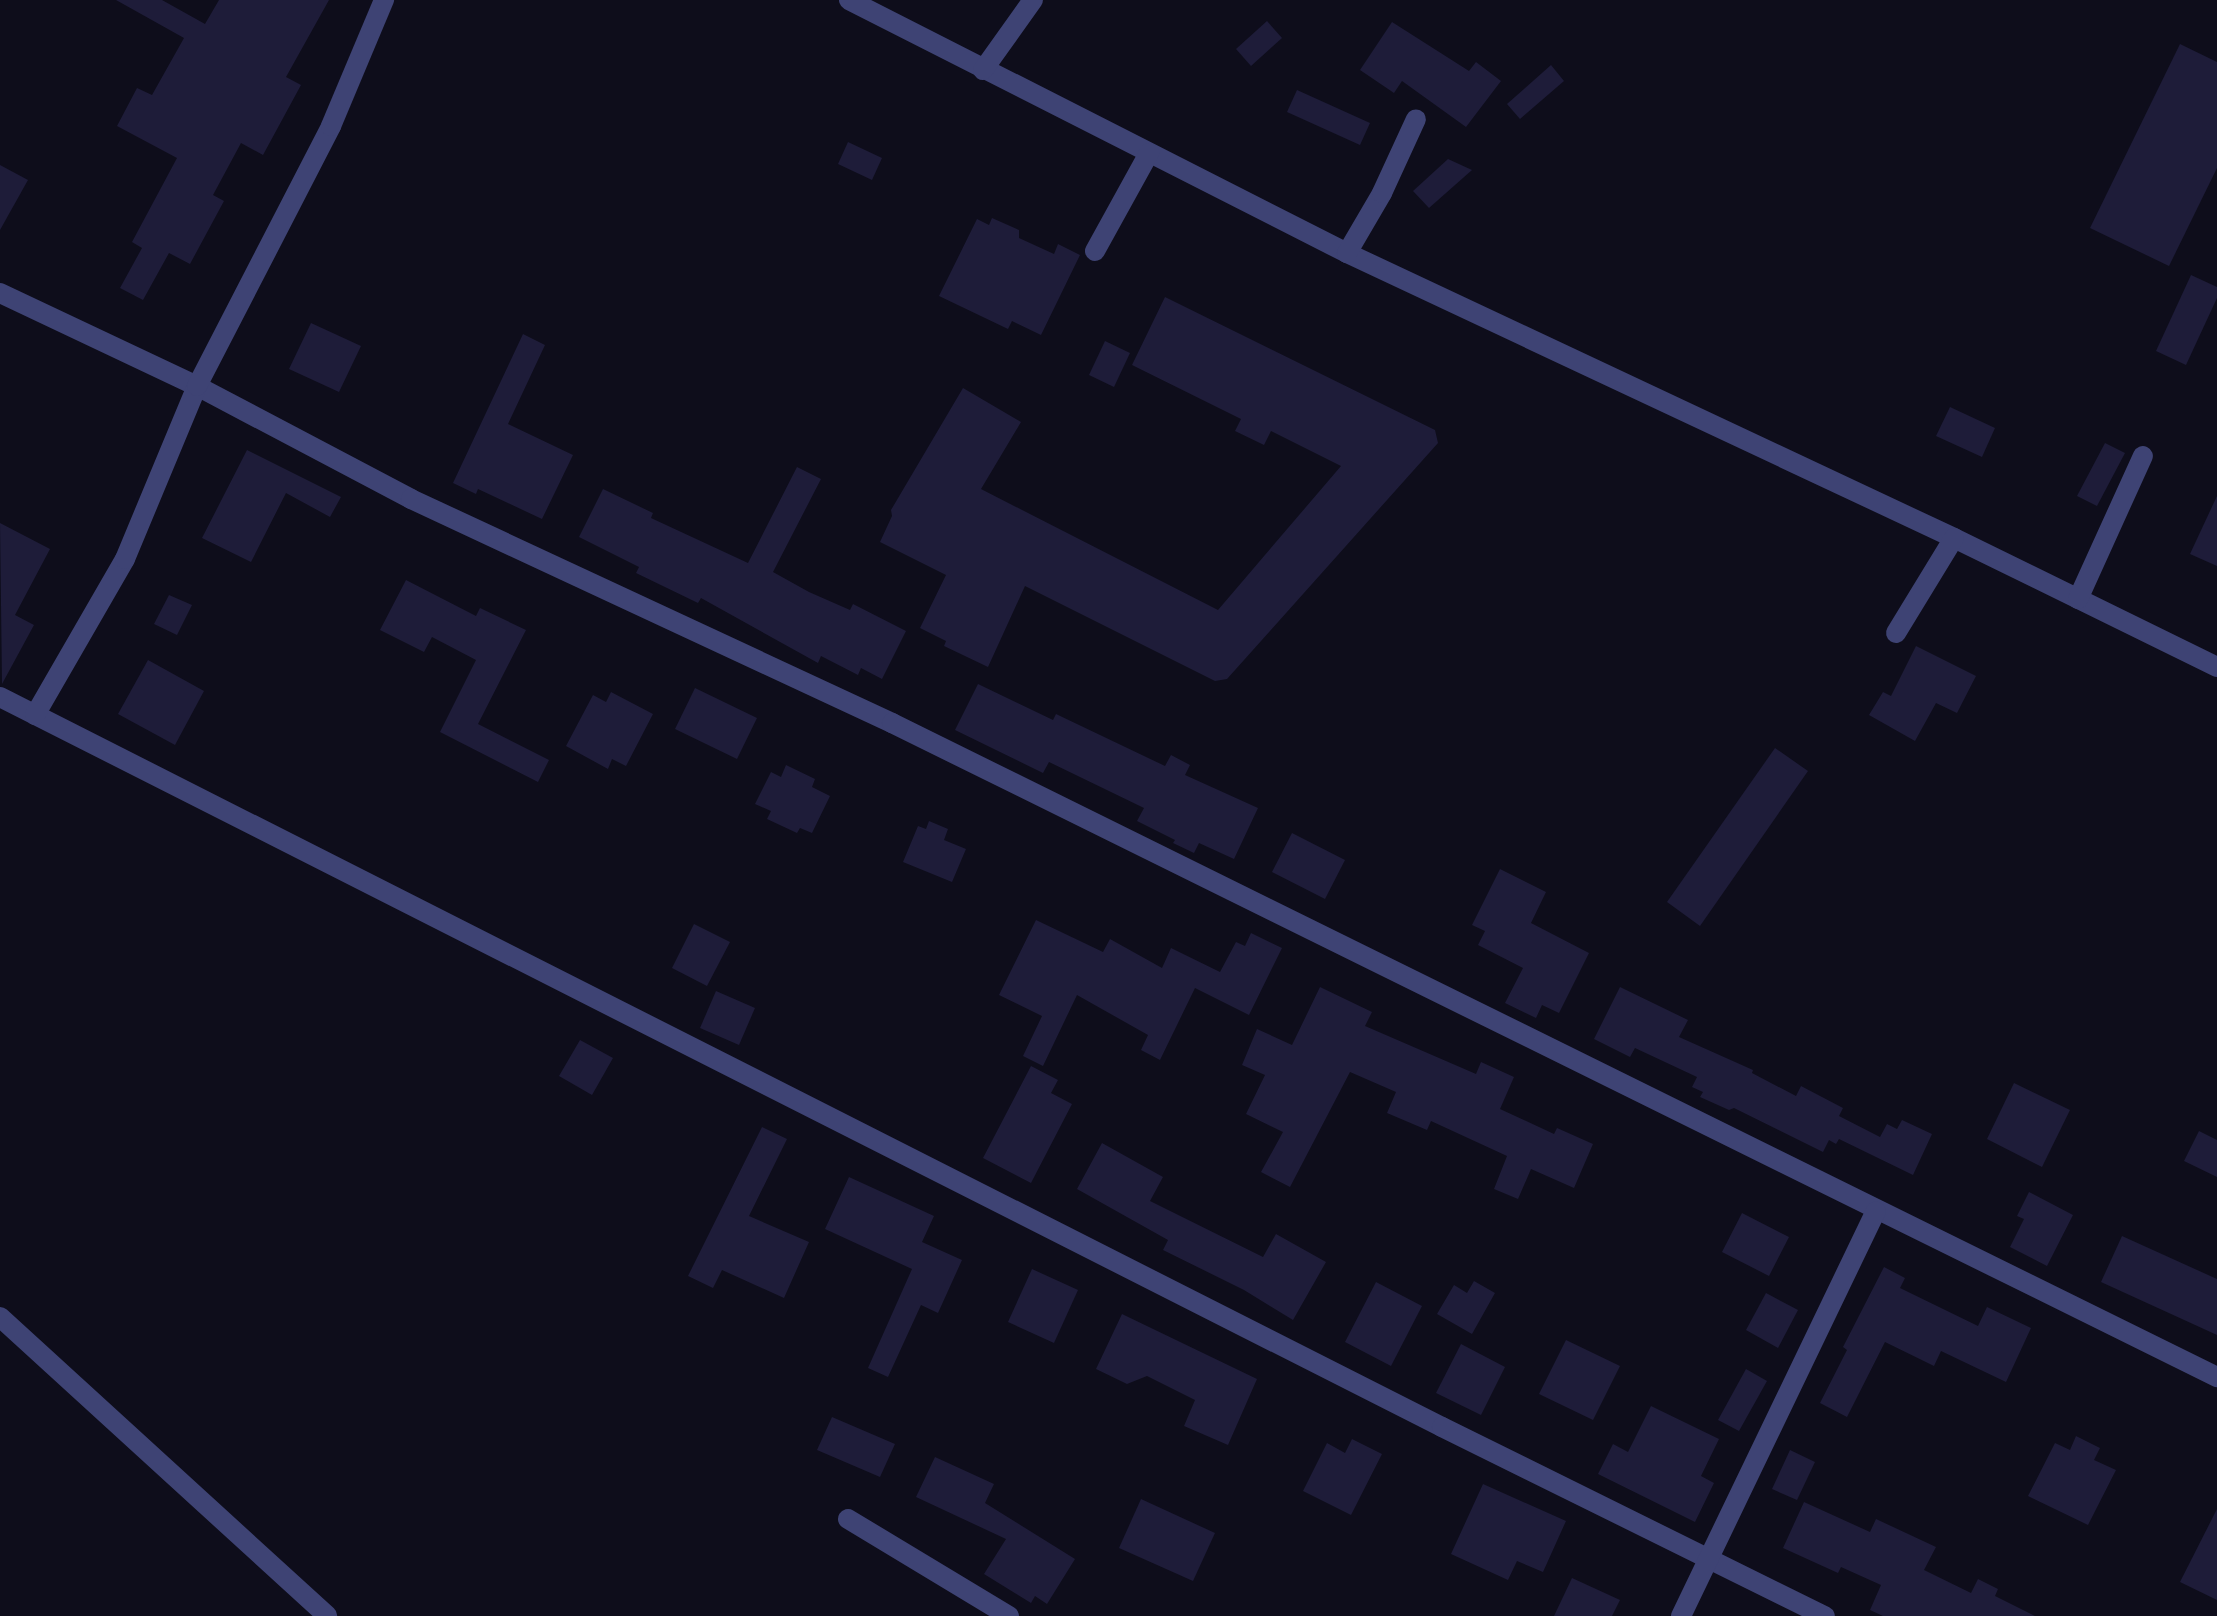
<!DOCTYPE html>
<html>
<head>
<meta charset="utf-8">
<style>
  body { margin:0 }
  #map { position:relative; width:2217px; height:1616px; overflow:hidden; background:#0e0d1b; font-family:"Fira Sans Condensed",sans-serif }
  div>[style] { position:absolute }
  .building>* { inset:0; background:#1e1c39 }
  .minor>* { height:20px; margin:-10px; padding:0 10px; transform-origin:10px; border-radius:10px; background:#3e4374 }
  span { translate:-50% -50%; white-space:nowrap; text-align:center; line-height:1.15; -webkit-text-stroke:7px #0e0d1b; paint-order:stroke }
</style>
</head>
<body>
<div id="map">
  <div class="building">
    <i style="clip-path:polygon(116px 0,162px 0,205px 24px,219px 0,329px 0,286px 77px,301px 85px,263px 155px,241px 143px,213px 195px,224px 201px,190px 264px,169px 253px,143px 300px,120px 288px,142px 248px,132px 242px,177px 158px,117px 126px,137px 88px,152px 95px,184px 38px)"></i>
    <i style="clip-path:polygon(1267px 21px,1282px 38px,1251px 66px,1236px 49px)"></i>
    <i style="clip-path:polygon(1392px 22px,1469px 71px,1476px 62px,1501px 81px,1466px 127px,1402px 81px,1394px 93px,1360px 70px)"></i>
    <i style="clip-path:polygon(2180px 44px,2217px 62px,2217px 168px,2169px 266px,2090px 228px)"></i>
    <i style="clip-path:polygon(1551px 65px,1564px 81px,1520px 119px,1507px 104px)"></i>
    <i style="clip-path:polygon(1297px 90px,1370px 123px,1360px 145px,1287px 112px)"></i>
    <i style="clip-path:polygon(848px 142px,882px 158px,872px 180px,838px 164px)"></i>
    <i style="clip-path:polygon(1448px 159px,1472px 170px,1429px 208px,1413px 191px)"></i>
    <i style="clip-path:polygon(0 165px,28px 180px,0 230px)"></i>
    <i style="clip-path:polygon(992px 218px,1019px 230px,1019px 238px,1054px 254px,1058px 244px,1080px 255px,1041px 335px,1012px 321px,1008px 329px,939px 296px,977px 219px,989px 225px)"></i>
    <i style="clip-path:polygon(2191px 275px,2217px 287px,2217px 298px,2186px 365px,2156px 351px)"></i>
    <i style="clip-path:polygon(1165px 297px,1435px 430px,1438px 443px,1227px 679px,1215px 681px,1025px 586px,988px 667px,944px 646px,946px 641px,920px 628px,946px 575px,880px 542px,892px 516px,891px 510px,963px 388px,1021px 422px,981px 489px,1218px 610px,1341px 466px,1271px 431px,1264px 445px,1235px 431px,1241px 419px,1132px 365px)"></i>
    <i style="clip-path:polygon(311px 323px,361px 346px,339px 392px,289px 369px)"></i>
    <i style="clip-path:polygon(523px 334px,545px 345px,508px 424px,573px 455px,542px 519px,478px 489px,476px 494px,453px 483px)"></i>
    <i style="clip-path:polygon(1105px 341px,1130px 353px,1114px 387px,1089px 375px)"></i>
    <i style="clip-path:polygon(1950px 407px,1995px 428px,1982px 457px,1936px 436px)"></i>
    <i style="clip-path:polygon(2105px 443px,2125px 453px,2097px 506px,2077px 496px)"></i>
    <i style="clip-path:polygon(247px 450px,341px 497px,330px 517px,286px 493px,251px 562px,202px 538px)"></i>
    <i style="clip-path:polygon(797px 467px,821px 479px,773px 572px,809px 592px,850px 610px,853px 604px,906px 631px,882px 679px,861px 668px,858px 675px,821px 656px,818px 663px,701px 598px,698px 603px,636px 573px,639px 567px,579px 537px,603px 489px,653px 513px,651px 518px,748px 563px)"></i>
    <i style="clip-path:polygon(2217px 496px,2217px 566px,2190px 554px)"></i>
    <i style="clip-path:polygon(0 523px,50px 549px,15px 615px,34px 625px,2px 684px)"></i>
    <i style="clip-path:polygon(406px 580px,476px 616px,480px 608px,526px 630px,478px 724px,549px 760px,538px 782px,440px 732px,476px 660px,432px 637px,424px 652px,380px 630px)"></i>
    <i style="clip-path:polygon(169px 595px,192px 605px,177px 635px,154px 624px)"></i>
    <i style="clip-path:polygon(1916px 646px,1976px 676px,1957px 713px,1936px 703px,1915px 741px,1869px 715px,1883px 692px,1891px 696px)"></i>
    <i style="clip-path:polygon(148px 660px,204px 691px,175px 745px,118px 714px)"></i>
    <i style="clip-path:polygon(978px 684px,1053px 720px,1056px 714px,1165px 766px,1171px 755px,1190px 765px,1185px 775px,1258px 808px,1234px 859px,1199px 843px,1194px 853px,1173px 843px,1175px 840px,1137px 821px,1144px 808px,1049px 762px,1043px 773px,955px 730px)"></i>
    <i style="clip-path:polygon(695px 688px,757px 718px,737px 759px,675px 729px)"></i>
    <i style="clip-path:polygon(611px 692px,653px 714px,626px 766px,612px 759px,608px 769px,566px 746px,593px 695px,606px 702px)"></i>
    <i style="clip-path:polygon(1775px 748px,1808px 771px,1700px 926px,1667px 902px)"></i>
    <i style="clip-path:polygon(786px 765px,815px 779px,812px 787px,830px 796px,812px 833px,800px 828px,797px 833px,767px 819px,771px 811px,755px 804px,771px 772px,781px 777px)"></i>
    <i style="clip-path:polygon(929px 821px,948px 829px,944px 840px,966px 849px,952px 882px,903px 862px,918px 826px,926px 829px)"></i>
    <i style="clip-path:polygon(1292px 833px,1345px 860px,1325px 899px,1272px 872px)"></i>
    <i style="clip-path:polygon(1500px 869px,1546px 892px,1531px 923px,1589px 953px,1559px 1013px,1542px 1005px,1536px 1018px,1505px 1003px,1523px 968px,1478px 945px,1485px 931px,1472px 925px)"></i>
    <i style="clip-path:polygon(1036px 920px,1103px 952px,1110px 939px,1162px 968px,1171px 948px,1220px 972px,1236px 942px,1245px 946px,1251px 933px,1282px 948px,1249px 1015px,1195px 988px,1160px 1060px,1141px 1050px,1148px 1035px,1077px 995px,1043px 1066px,1023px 1056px,1042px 1016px,999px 995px)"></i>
    <i style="clip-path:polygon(694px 924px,730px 942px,707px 986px,672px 968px)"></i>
    <i style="clip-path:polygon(1320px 987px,1372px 1012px,1365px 1026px,1476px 1074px,1481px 1062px,1514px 1077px,1500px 1109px,1554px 1134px,1557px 1128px,1593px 1144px,1574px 1188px,1531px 1169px,1518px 1199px,1494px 1189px,1507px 1156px,1431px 1121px,1427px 1130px,1387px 1113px,1396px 1092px,1350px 1072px,1290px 1187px,1261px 1172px,1283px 1132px,1246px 1114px,1265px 1075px,1242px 1065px,1257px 1029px,1292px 1045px)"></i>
    <i style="clip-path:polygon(1620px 987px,1688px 1020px,1679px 1037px,1753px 1070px,1752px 1073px,1796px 1096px,1801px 1086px,1843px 1108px,1839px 1116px,1880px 1137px,1887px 1124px,1897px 1129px,1902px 1120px,1932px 1134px,1913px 1175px,1839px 1139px,1836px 1144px,1829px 1140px,1823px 1152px,1734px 1108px,1729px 1110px,1700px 1097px,1703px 1092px,1692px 1087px,1697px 1077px,1635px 1048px,1630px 1057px,1594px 1039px)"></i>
    <i style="clip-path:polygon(716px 991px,755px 1008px,739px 1045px,700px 1028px)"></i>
    <i style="clip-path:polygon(580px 1040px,613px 1058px,592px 1095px,559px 1076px)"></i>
    <i style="clip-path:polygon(1031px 1066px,1058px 1080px,1051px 1093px,1072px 1104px,1031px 1183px,983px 1158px)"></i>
    <i style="clip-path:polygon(2014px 1083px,2070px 1110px,2042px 1167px,1987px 1139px)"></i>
    <i style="clip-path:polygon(762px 1127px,787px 1139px,749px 1216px,809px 1242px,784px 1298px,722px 1270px,713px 1288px,688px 1276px)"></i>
    <i style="clip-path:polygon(2199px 1131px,2217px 1140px,2217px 1177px,2184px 1161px)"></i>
    <i style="clip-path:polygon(1102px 1143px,1163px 1177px,1150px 1201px,1263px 1257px,1276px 1234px,1326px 1262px,1293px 1320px,1244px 1290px,1163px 1250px,1168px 1240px,1077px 1189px)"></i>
    <i style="clip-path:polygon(849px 1177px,934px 1216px,922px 1242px,962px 1260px,938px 1313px,921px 1305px,888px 1377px,868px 1368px,912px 1269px,825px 1229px)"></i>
    <i style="clip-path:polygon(2029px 1192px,2073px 1215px,2047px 1266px,2010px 1247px,2024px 1219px,2017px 1216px)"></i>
    <i style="clip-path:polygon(1742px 1213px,1789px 1237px,1769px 1276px,1722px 1252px)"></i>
    <i style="clip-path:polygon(2122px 1236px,2217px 1279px,2217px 1335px,2101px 1282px)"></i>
    <i style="clip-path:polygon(1884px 1267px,1905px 1278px,1900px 1288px,1978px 1326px,1987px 1307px,2031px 1328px,2006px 1382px,1941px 1351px,1934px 1366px,1885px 1342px,1847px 1417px,1820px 1403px,1847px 1350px,1843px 1347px)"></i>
    <i style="clip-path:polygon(1032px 1269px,1078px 1290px,1054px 1343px,1008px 1322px)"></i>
    <i style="clip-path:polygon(1474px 1281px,1495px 1293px,1472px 1334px,1437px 1314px,1454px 1285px,1467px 1293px)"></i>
    <i style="clip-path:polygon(1376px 1282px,1422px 1306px,1391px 1366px,1345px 1342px)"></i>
    <i style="clip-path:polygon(1766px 1293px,1798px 1310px,1778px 1348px,1746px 1330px)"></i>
    <i style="clip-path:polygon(1122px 1314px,1257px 1379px,1228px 1445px,1184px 1426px,1195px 1400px,1147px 1376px,1127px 1384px,1096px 1369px)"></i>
    <i style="clip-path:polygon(1566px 1340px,1620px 1366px,1593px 1420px,1539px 1394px)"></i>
    <i style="clip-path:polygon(1461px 1344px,1505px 1367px,1481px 1415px,1436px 1393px)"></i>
    <i style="clip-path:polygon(1746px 1369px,1767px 1381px,1739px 1431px,1718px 1420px)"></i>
    <i style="clip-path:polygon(1651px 1406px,1719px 1439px,1701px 1476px,1714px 1483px,1695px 1522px,1598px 1474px,1613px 1444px,1628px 1452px)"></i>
    <i style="clip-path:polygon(832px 1417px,895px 1444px,880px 1477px,817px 1450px)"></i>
    <i style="clip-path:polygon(2076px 1436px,2100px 1448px,2094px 1460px,2116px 1470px,2088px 1525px,2028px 1496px,2055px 1443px,2070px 1450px)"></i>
    <i style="clip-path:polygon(1352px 1439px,1382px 1454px,1351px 1515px,1303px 1491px,1327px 1443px,1345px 1453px)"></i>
    <i style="clip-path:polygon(1790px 1450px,1815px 1462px,1797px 1500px,1772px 1489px)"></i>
    <i style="clip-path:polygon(935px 1457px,994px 1484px,985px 1503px,1075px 1559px,1047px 1604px,1035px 1596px,1031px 1603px,984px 1574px,1006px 1539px,916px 1497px)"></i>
    <i style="clip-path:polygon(1483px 1484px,1566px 1521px,1543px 1572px,1517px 1561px,1508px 1580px,1451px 1554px)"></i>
    <i style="clip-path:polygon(1141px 1499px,1215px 1533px,1193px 1581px,1119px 1548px)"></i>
    <i style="clip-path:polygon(1804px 1502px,1870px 1532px,1876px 1519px,1936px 1547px,1924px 1570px,1971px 1593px,1978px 1579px,1998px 1589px,1995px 1596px,2035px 1616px,1883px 1616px,1870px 1610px,1881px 1585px,1841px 1567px,1838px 1573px,1783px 1548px)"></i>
    <i style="clip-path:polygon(2217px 1509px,2217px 1600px,2180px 1582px)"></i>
    <i style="clip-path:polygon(1572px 1578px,1620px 1600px,1612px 1616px,1554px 1616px)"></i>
  </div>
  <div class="minor">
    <i style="left:849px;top:0;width:559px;rotate:26.93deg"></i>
    <i style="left:1347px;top:253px;width:671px;rotate:25.15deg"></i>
    <i style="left:1954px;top:538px;width:293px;rotate:26.1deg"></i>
    <i style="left:983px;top:70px;width:86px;rotate:-54.5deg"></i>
    <i style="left:1095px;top:251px;width:112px;rotate:-61.1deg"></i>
    <i style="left:1347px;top:253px;width:69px;rotate:-59.7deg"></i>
    <i style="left:1382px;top:193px;width:81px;rotate:-65.3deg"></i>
    <i style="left:0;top:293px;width:218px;rotate:25.3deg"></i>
    <i style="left:197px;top:386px;width:242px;rotate:27.8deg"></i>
    <i style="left:411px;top:499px;width:531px;rotate:24.97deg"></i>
    <i style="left:892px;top:723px;width:1478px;rotate:26.27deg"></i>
    <i style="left:2078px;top:599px;width:157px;rotate:-65.6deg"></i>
    <i style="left:1896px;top:633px;width:111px;rotate:-58.6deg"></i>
    <i style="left:0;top:697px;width:1616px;rotate:26.85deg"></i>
    <i style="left:1442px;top:1427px;width:427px;rotate:26.3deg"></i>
    <i style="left:35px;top:715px;width:180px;rotate:-60deg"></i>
    <i style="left:125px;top:559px;width:187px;rotate:-67.4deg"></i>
    <i style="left:197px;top:386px;width:292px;rotate:-62.7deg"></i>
    <i style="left:331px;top:126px;width:137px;rotate:-67.2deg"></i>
    <i style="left:0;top:1317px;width:443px;rotate:42.4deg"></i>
    <i style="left:848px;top:1519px;width:188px;rotate:31.1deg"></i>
    <i style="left:1681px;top:1616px;width:449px;rotate:-64.3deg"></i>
  </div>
</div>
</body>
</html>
